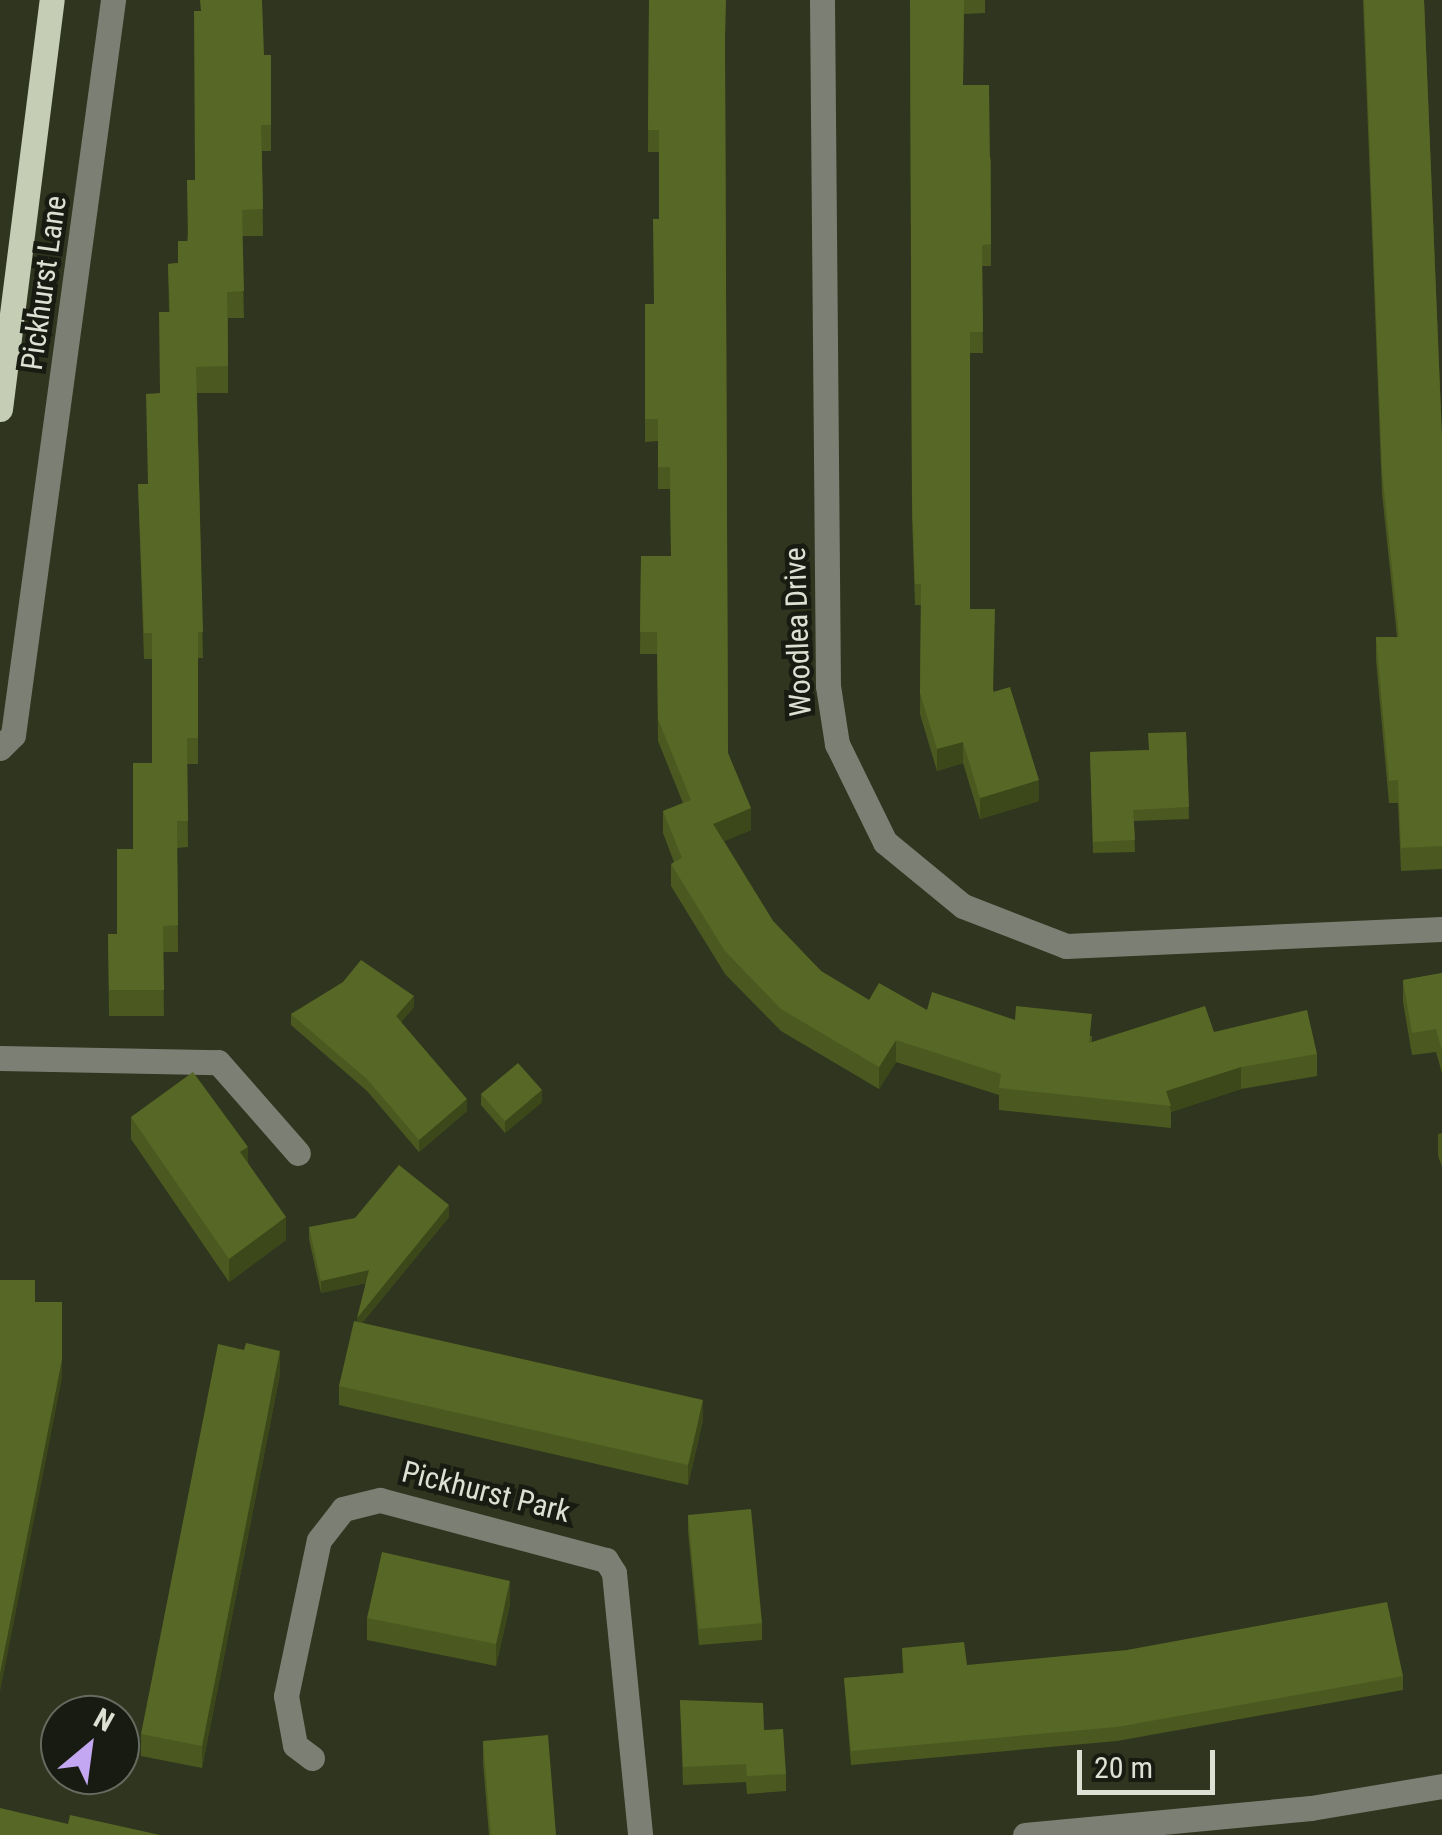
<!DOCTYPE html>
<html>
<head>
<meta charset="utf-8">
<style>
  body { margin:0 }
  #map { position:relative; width:1442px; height:1835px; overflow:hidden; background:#2f351e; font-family:"Roboto Condensed",sans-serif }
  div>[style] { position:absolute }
  .minor>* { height:25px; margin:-12.5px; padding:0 12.5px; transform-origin:12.5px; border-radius:12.5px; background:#7c7f74 }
  .major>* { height:25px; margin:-12.5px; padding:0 12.5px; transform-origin:12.5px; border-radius:12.5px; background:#c5cdb5 }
  .wall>* { inset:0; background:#4b5920 }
  .shaded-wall>* { inset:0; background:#3d481a }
  .building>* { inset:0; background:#576725 }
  span { translate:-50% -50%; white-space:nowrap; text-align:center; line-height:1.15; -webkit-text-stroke:9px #181b11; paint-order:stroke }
  .street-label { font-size:30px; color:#dce1d3 }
  .north { position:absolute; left:40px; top:1695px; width:100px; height:100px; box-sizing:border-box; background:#181b11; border:2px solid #666a5f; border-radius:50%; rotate:29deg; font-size:28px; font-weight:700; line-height:40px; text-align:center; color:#dce1d3 }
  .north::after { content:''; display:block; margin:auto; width:35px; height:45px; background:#c3a7f2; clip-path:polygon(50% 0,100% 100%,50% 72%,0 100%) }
  .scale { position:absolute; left:1077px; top:1750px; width:138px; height:45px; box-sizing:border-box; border:5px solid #dce1d3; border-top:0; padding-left:12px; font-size:30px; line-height:35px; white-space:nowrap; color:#dce1d3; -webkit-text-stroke:8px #181b11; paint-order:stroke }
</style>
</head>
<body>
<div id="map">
  <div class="minor">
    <i style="left:822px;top:0;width:686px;rotate:89.5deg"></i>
    <i style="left:828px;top:686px;width:59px;rotate:81.2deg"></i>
    <i style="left:837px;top:744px;width:109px;rotate:63.9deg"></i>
    <i style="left:885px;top:842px;width:101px;rotate:39.4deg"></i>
    <i style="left:963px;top:906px;width:110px;rotate:21.2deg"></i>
    <i style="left:1066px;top:946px;width:376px;rotate:-2.6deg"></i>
    <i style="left:0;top:748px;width:18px;rotate:-45deg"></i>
    <i style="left:13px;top:735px;width:742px;rotate:-82.25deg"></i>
    <i style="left:0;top:1058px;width:218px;rotate:1.1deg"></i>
    <i style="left:218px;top:1062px;width:121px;rotate:48.7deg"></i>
    <i style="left:312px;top:1758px;width:21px;rotate:-143deg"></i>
    <i style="left:295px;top:1745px;width:50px;rotate:-100.4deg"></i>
    <i style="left:286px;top:1696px;width:159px;rotate:-78.1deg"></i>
    <i style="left:319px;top:1540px;width:39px;rotate:-52deg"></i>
    <i style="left:343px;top:1509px;width:38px;rotate:-14deg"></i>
    <i style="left:380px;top:1500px;width:234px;rotate:14.9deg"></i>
    <i style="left:606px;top:1560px;width:15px;rotate:58deg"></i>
    <i style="left:614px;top:1573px;width:263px;rotate:84.3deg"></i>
    <i style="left:1025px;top:1835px;width:287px;rotate:-5.4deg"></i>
    <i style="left:1311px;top:1808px;width:133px;rotate:-9.5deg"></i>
  </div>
  <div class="major">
    <i style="left:0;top:409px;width:412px;rotate:-82.8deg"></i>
  </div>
  <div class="wall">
    <i style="clip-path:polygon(649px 0,725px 60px,728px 753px,751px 830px,724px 841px,773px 921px,821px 971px,869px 1000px,927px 1010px,1015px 1020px,1092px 1036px,1092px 1043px,1214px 1032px,1317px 1054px,1317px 1076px,1241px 1089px,1171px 1112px,1171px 1128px,999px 1110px,999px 1095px,896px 1062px,879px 1089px,781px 1031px,725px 974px,671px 886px,671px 864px,674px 862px,663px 833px,663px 811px,683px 803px,658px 741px,657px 654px,640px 654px,641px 556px,671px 556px,670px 489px,658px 489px,658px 441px,645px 442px,645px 304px,654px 304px,659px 219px,659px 152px,648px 152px)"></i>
    <i style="clip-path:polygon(910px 0,985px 0,985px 13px,964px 14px,963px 85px,991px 160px,991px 266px,982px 266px,983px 353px,970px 353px,970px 609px,994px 692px,1039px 801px,980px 819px,963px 763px,937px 771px,920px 714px,921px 605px,915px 605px,912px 518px)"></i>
    <i style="clip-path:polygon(1363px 0,1424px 0,1442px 438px,1442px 869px,1401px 871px,1398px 803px,1389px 803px,1376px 660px,1376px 637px,1397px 637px,1382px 493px)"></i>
    <i style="clip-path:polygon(264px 55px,271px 55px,271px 151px,262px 151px,263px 236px,242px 236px,244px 318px,228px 318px,228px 393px,197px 393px,203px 658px,198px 658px,198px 764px,187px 764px,188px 847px,177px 848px,178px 952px,163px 952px,164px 1016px,109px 1016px,108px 934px,117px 934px,152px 763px,152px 659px,144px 659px,138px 484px,148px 484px,160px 393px,169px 312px,168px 264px,178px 263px,187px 241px,195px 180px)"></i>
    <i style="clip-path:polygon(1186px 732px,1189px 819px,1134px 821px,1135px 852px,1093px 853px,1090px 752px,1149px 750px)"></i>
    <i style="clip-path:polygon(1442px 973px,1442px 1073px,1436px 1052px,1412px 1055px,1403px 1002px,1403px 980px)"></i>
    <i style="clip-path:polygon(414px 1007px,401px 1022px,467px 1111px,419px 1152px,367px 1091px,291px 1025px,291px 1014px)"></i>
    <i style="clip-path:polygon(481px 1094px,542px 1102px,505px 1133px,481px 1105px)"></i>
    <i style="clip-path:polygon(131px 1117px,248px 1163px,286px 1240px,229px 1282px,131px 1139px)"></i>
    <i style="clip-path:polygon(1442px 1133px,1442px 1167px,1438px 1156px,1438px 1134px)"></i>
    <i style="clip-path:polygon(449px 1217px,362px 1323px,703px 1420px,688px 1485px,339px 1405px,339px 1386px,357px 1322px,366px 1283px,321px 1293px,309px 1239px,309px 1227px)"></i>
    <i style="clip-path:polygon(280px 1374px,202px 1768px,141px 1756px,141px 1734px)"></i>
    <i style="clip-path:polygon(688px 1515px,762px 1623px,762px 1640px,699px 1645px,688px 1531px)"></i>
    <i style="clip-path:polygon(510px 1604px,496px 1666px,367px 1640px,367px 1618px)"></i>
    <i style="clip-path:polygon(902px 1648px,967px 1665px,1403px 1676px,1403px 1690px,1117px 1741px,851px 1765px,844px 1678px,903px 1673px)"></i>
    <i style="clip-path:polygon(680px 1700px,764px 1730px,786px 1774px,786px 1791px,747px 1794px,746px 1782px,683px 1785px)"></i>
    <i style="clip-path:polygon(483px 1741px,556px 1835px,489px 1835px,483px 1763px)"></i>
  </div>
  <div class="shaded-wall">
    <i style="clip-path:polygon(963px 742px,963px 763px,937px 771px,937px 749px)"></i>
    <i style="clip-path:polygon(1039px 780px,1039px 801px,980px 819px,980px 798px)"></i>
    <i style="clip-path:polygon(751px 808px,751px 830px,713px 846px,713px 824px)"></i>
    <i style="clip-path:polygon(414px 996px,414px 1007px,396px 1028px,396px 1016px)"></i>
    <i style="clip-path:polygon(896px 1040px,896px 1062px,879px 1089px,879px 1067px)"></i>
    <i style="clip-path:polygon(1241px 1067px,1241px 1089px,1171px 1112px,1166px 1091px)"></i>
    <i style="clip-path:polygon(542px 1090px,542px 1102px,505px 1133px,505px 1121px)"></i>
    <i style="clip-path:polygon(467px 1099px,467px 1111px,419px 1152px,419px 1140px)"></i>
    <i style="clip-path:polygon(248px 1147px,248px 1169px,240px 1152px)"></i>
    <i style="clip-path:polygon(449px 1205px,449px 1217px,357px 1329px,357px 1318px)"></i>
    <i style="clip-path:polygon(286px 1217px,286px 1240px,229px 1282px,229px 1259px)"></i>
    <i style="clip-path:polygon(369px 1270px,369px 1282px,321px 1293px,321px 1281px)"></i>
    <i style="clip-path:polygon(280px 1351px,280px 1374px,202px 1768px,202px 1746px)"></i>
    <i style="clip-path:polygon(62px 1360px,62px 1378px,0 1692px,0 1674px)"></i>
    <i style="clip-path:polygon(703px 1400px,703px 1420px,688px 1485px,688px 1465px)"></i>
    <i style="clip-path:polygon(510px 1581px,510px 1604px,496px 1666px,496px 1644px)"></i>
  </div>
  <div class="building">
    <i style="clip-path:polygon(200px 0,262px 0,264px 55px,271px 55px,271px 125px,261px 125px,263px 209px,242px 210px,244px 291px,227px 292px,228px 366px,196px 367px,203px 632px,198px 632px,198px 738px,187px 738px,188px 821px,177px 821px,178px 925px,163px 926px,164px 990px,109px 990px,108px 934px,117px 934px,117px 849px,133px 849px,133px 763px,152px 763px,152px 633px,144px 633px,138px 484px,148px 484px,146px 394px,160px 393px,159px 312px,170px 312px,168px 264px,178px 263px,178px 241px,188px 241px,187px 180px,195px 180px,194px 11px,201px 11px)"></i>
    <i style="clip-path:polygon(649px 0,726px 0,725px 40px,728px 753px,751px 808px,713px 824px,773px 921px,821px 971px,869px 1000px,879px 983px,927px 1010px,932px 992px,1015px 1020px,1016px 1006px,1092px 1014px,1089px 1043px,1205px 1006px,1214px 1032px,1307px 1010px,1317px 1054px,1241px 1067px,1166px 1091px,1171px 1106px,999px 1088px,1001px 1074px,896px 1040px,879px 1067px,781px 1009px,725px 951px,671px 864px,682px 858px,663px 811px,691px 800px,658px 719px,657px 632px,640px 632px,641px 556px,671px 556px,670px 467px,658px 467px,658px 419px,645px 419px,645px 304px,654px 304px,653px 219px,659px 219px,659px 130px,648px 130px)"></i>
    <i style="clip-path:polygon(910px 0,964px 0,963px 85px,989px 85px,991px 244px,982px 245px,983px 332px,970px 332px,970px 609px,995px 609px,993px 692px,1010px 687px,1039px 780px,980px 798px,963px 742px,937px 749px,920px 693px,921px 584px,915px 584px,912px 497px)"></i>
    <i style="clip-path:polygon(1364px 0,1424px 0,1442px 438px,1442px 846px,1401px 848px,1398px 780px,1389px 781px,1376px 637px,1399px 637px,1382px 471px)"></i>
    <i style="clip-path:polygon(1186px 732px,1189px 807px,1133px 810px,1135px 840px,1093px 842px,1090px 752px,1149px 750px,1148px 733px)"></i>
    <i style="clip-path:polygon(361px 960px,414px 996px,396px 1016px,467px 1099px,419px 1140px,367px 1079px,291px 1014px,343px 982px)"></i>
    <i style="clip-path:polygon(1442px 973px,1442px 1051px,1436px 1029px,1412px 1033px,1403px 980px)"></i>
    <i style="clip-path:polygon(518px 1063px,542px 1090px,505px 1121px,481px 1094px)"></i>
    <i style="clip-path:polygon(193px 1072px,248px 1147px,240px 1152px,286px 1217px,229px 1259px,131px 1117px)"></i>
    <i style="clip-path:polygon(399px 1165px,449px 1205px,357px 1318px,369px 1270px,321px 1281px,309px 1227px,355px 1218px)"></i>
    <i style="clip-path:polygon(0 1280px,35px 1280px,35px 1302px,62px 1302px,62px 1360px,0 1674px)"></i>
    <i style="clip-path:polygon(354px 1321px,703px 1400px,688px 1465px,339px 1386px)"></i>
    <i style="clip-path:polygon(246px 1343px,280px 1351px,202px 1746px,141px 1734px,218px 1344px,244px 1350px)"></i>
    <i style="clip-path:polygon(751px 1509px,762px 1623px,699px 1629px,688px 1515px)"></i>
    <i style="clip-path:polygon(382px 1552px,510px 1581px,496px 1644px,367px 1618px)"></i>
    <i style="clip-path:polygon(1387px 1602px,1403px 1676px,1117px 1727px,851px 1751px,844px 1678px,904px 1673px,902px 1648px,964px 1642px,967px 1665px,1127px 1650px)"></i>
    <i style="clip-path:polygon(680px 1700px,763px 1703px,764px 1730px,783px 1729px,786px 1774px,747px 1776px,746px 1764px,683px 1767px)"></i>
    <i style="clip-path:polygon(548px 1735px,556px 1835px,491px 1835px,483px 1741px)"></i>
    <i style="clip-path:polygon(0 1808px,68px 1824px,70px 1815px,160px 1835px,0 1835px)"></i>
  </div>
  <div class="street-label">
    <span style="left:44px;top:283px;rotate:-82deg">Pickhurst Lane</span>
    <span style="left:798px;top:632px;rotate:-92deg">Woodlea Drive</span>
    <span style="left:486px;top:1492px;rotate:14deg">Pickhurst Park</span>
  </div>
  <div class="north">N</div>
  <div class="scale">20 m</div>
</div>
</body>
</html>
